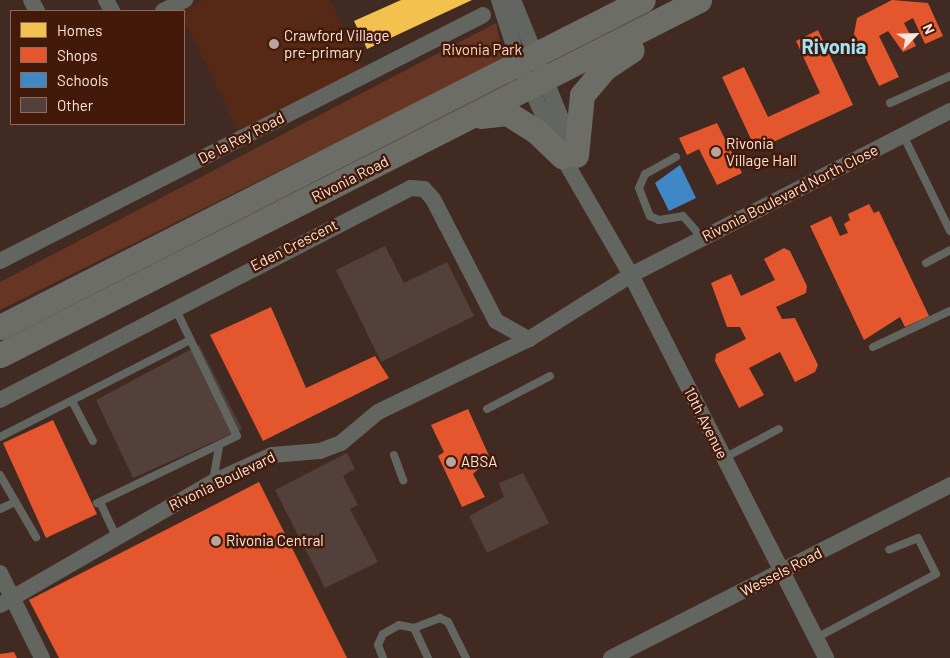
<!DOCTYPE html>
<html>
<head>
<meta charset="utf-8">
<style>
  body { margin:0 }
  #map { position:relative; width:950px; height:658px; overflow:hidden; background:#412a21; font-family:Barlow,sans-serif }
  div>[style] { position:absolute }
  .built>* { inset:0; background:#562816 }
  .green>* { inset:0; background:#663523 }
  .homes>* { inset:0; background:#f2c14e }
  .shops>* { inset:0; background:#e4572e }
  .schools>* { inset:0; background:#3f88c5 }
  .building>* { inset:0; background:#54403b }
  .lane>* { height:8px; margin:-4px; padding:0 4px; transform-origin:4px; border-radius:4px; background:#626560 }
  .street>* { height:16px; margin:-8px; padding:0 8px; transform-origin:8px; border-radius:8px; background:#626560 }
  .primary>* { height:25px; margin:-12.5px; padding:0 12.5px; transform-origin:12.5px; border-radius:12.5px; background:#6c6d67 }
  .dots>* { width:14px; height:14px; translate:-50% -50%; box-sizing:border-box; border:2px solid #431a09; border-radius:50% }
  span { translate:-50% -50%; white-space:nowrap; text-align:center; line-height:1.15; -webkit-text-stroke:5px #431a09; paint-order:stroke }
  .poi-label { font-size:15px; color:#fbe5dc }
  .left { translate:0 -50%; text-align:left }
  .park-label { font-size:15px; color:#fcd5c6 }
  .street-label { font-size:15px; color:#fbe5dc }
  .district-label { font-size:20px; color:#9be4fc; font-weight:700 }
  .legend { position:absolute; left:10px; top:10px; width:175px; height:115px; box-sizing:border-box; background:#431a09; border:1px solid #8d6b5d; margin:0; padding:6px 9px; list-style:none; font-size:15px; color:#fbe5dc }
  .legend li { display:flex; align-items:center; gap:10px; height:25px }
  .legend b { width:25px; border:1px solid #8d6b5d }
  .north { position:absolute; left:890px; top:10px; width:50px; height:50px; -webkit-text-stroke:4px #431a09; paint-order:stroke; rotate:66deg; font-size:14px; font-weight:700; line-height:20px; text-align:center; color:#fbe5dc }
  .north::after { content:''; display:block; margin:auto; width:18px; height:22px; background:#fbe5dc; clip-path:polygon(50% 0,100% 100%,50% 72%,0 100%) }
</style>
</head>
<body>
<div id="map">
  <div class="built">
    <i style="clip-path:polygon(203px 0,330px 0,364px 70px,239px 133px,180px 11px)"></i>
  </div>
  <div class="green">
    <i style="clip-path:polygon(496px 23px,504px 59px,0 310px,0 282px)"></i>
  </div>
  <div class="homes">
    <i style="clip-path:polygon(401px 0,472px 0,367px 49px,354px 21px)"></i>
  </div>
  <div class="shops">
    <i style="clip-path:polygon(892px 0,928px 3px,943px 36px,925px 44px,913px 18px,904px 23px,916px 46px,903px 52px,888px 31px,879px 36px,899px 77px,879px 86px,854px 34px,857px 18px)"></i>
    <i style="clip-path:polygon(818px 30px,853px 105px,756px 150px,722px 77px,744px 67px,768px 117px,820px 93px,796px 41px)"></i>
    <i style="clip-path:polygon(717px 123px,742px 173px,717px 185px,699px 149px,687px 155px,679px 138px)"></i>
    <i style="clip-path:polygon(869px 204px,874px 213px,879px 211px,929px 316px,905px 327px,900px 317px,864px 340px,810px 226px,831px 216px,840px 236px,848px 233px,844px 224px,850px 220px,848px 214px)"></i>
    <i style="clip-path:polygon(784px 248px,790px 251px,807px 286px,806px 293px,776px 307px,782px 319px,795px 318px,818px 365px,815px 372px,795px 382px,780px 352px,749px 368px,764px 395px,739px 408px,715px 361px,716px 354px,746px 339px,740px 327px,727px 327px,711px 283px,731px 274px,741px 296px,775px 280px,764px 259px)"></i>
    <i style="clip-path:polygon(271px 307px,306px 388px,375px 356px,389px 378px,263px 441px,210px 335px)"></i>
    <i style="clip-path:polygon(468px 409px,490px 458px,473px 474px,485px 497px,462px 507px,438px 456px,444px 452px,431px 425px)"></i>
    <i style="clip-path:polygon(53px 420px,97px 514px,46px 538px,3px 443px)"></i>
    <i style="clip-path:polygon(259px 482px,347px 658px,59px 658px,29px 600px)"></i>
    <i style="clip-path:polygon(14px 652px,17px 658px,0 658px,0 654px)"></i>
  </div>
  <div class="schools">
    <i style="clip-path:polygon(680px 165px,696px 198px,669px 211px,655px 183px)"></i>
  </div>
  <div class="building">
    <i style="clip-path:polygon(385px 246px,404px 283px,447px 262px,474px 316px,381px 362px,336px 270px)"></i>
    <i style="clip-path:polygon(199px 345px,242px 429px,133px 478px,96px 400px)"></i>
    <i style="clip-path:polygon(347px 453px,355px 469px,343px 476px,358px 505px,350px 509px,378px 562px,325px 588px,275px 490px)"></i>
    <i style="clip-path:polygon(523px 473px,549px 523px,487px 553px,469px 516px,504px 497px,499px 483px)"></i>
  </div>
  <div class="lane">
    <i style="left:890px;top:103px;width:66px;rotate:-24.2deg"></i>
    <i style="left:903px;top:135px;width:107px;rotate:63.9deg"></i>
    <i style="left:676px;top:157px;width:35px;rotate:151deg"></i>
    <i style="left:645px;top:174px;width:15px;rotate:113deg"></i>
    <i style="left:639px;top:188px;width:30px;rotate:69deg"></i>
    <i style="left:650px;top:216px;width:10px;rotate:24deg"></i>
    <i style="left:659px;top:220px;width:24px;rotate:-9deg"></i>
    <i style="left:683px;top:216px;width:29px;rotate:49deg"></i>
    <i style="left:926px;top:263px;width:27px;rotate:-28deg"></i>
    <i style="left:873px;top:347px;width:85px;rotate:-25.1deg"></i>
    <i style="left:72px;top:401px;width:45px;rotate:62.3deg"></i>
    <i style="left:487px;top:409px;width:71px;rotate:-27.6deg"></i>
    <i style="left:0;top:437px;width:213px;rotate:-27deg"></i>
    <i style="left:394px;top:455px;width:27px;rotate:70deg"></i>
    <i style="left:724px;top:458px;width:62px;rotate:-27.8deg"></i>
    <i style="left:0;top:475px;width:72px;rotate:59.9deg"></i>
    <i style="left:213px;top:481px;width:36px;rotate:-80deg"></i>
    <i style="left:100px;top:502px;width:38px;rotate:65deg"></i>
    <i style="left:97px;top:503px;width:155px;rotate:-25.6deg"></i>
    <i style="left:237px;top:436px;width:142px;rotate:-115.8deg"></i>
    <i style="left:0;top:509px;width:17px;rotate:-25deg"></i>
    <i style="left:414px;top:628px;width:33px;rotate:65deg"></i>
    <i style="left:816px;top:638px;width:136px;rotate:-28.1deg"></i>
    <i style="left:936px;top:574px;width:40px;rotate:-116.6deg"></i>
    <i style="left:918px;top:538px;width:31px;rotate:158deg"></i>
    <i style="left:383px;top:658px;width:14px;rotate:-111deg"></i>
    <i style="left:378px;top:645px;width:12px;rotate:-66deg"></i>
    <i style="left:383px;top:634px;width:18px;rotate:-29deg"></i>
    <i style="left:399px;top:625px;width:15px;rotate:11deg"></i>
    <i style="left:414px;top:628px;width:28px;rotate:-21deg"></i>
    <i style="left:440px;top:618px;width:9px;rotate:27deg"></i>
    <i style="left:448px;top:622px;width:40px;rotate:63.4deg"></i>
  </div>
  <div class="street">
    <i style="left:31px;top:0;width:13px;rotate:61deg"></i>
    <i style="left:106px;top:0;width:13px;rotate:61deg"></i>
    <i style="left:499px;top:0;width:68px;rotate:72.1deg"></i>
    <i style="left:520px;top:65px;width:100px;rotate:65.2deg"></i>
    <i style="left:562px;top:156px;width:138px;rotate:59.9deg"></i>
    <i style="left:631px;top:275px;width:430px;rotate:63deg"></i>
    <i style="left:513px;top:0;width:162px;rotate:67.9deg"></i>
    <i style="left:163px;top:11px;width:25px;rotate:-27deg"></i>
    <i style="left:0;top:261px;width:542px;rotate:-26.99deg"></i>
    <i style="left:0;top:400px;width:462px;rotate:-27.3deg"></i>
    <i style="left:411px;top:188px;width:13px;rotate:4deg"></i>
    <i style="left:424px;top:189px;width:13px;rotate:48deg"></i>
    <i style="left:433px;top:199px;width:137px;rotate:62.7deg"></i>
    <i style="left:496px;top:321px;width:38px;rotate:29deg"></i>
    <i style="left:0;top:573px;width:95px;rotate:63.7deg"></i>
    <i style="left:0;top:605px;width:246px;rotate:-30deg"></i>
    <i style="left:213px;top:482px;width:65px;rotate:-24.6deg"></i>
    <i style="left:272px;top:455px;width:48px;rotate:-4.8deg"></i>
    <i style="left:320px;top:451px;width:22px;rotate:-21deg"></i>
    <i style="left:341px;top:443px;width:48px;rotate:-40deg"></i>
    <i style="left:378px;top:412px;width:168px;rotate:-25.8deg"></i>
    <i style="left:529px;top:339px;width:120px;rotate:-32.1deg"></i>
    <i style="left:631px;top:275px;width:359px;rotate:-27.2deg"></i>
    <i style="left:611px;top:658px;width:381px;rotate:-27deg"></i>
  </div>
  <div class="primary">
    <i style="left:480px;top:116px;width:27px;rotate:-6deg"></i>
    <i style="left:507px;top:113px;width:36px;rotate:32deg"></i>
    <i style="left:537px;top:132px;width:35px;rotate:44deg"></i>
    <i style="left:576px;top:155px;width:60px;rotate:-84.3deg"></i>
    <i style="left:582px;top:95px;width:35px;rotate:-50deg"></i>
    <i style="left:605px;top:68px;width:32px;rotate:-34deg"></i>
    <i style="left:0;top:327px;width:721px;rotate:-26.96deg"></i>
    <i style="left:0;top:355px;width:784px;rotate:-26.92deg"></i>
  </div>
  <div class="dots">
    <i style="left:274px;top:44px;background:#baa49b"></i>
    <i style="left:716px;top:152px;background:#baa49b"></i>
    <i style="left:451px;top:462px;background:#baa49b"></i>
    <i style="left:216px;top:541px;background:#baa49b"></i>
  </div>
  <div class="poi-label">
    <span class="left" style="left:284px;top:44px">Crawford Village<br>pre-primary</span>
    <span class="left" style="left:726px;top:152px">Rivonia<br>Village Hall</span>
    <span class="left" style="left:461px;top:462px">ABSA</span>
    <span class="left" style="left:226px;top:541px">Rivonia Central</span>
  </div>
  <div class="park-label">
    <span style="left:482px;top:50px">Rivonia Park</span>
  </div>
  <div class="street-label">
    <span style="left:241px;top:138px;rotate:-27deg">De la Rey Road</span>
    <span style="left:350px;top:179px;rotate:-27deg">Rivonia Road</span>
    <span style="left:790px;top:193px;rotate:-27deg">Rivonia Boulevard North Close</span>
    <span style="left:294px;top:245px;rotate:-27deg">Eden Crescent</span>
    <span style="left:706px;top:423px;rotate:63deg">10th Avenue</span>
    <span style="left:222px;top:481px;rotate:-26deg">Rivonia Boulevard</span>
    <span style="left:781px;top:572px;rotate:-27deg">Wessels Road</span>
  </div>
  <div class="district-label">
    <span style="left:834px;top:46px">Rivonia</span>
  </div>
  <ul class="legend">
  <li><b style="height:14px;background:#f2c14e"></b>Homes</li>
  <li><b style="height:14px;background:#e4572e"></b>Shops</li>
  <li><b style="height:14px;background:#3f88c5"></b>Schools</li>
  <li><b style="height:14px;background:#54403b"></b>Other</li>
  </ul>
  <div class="north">N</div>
</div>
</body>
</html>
